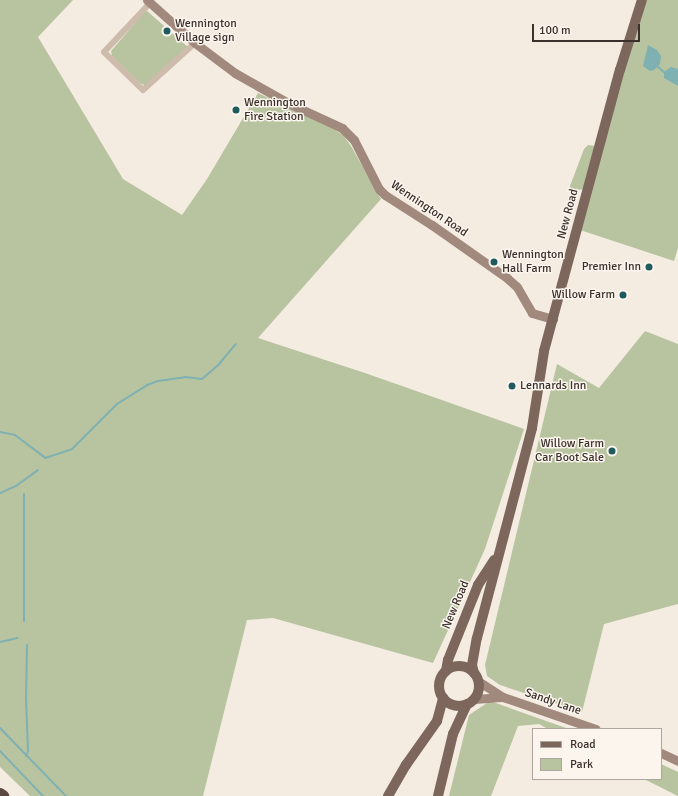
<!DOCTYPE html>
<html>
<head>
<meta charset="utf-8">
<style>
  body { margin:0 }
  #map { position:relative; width:678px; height:796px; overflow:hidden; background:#f4ebe1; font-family:Signika,sans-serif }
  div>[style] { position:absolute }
  .green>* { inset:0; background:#b8c4a0 }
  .water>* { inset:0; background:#7fb0b2 }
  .stream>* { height:2px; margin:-1px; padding:0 1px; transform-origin:1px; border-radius:1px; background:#7fb0b2 }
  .street>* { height:6px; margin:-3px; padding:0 3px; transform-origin:3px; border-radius:3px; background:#cdbbac }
  .secondary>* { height:9px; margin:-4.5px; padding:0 4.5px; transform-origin:4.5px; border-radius:4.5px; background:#a18a7d }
  .primary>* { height:10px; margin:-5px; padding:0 5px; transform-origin:5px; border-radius:5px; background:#7d675c }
  .primary>.ring { margin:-5px; padding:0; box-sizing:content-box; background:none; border:10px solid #7d675c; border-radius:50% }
  .highway>* { height:12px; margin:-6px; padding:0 6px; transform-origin:6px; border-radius:6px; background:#5c4a42 }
  .dots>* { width:11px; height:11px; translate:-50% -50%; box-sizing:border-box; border:2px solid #fbf5ee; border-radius:50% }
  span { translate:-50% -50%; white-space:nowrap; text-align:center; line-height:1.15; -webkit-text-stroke:3px #fbf5ee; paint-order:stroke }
  .poi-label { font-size:12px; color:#3b302b }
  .left { translate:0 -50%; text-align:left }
  .right { translate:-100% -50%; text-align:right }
  .street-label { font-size:12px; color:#3b302b }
  .legend { position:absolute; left:532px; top:728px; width:130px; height:52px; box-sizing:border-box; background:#fbf5ee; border:1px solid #aea6a0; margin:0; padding:5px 7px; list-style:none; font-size:12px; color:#3b302b }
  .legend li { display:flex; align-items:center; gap:8px; height:20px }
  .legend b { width:20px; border:1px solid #aea6a0 }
  .scale { position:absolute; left:532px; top:24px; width:108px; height:18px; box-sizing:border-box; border:2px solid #3b302b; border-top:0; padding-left:5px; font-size:12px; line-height:14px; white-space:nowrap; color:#3b302b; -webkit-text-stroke:3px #fbf5ee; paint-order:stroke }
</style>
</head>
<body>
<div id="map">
  <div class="green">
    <i style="clip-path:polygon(0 0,73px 0,38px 37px,123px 179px,182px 215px,207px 179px,258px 93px,334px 129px,343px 135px,351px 146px,381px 199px,258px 338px,365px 373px,524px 429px,485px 549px,433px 663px,273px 618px,247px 620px,203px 796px,30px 796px,0 767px)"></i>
    <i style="clip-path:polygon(642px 0,678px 0,678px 248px,674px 261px,577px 229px)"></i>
    <i style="clip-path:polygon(146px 10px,188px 47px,148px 85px,144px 85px,140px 83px,112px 56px,111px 51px)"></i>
    <i style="clip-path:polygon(588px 145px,595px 146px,583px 189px,573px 191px,570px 189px,570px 186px,584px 149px)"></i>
    <i style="clip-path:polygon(645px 331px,678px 344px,678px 604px,604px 624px,582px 712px,500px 685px,487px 676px,485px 665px,557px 364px,599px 388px)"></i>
    <i style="clip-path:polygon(490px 701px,569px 729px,548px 729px,539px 724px,518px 726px,491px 796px,449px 796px,469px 715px)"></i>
    <i style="clip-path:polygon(661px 764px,678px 772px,678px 796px,644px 779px,661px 779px)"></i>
  </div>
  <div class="water">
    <i style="clip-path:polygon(648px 45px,657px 50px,661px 56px,660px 64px,654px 70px,650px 71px,643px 66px)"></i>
    <i style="clip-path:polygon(671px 67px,678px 69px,678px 86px,664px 78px,664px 72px)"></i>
  </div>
  <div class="stream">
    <i style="left:658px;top:67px;width:8px;rotate:40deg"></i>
    <i style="left:0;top:432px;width:15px;rotate:11deg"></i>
    <i style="left:15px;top:435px;width:38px;rotate:37deg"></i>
    <i style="left:45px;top:458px;width:28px;rotate:-18deg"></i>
    <i style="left:72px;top:449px;width:64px;rotate:-45deg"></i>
    <i style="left:117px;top:404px;width:36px;rotate:-32deg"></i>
    <i style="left:147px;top:385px;width:12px;rotate:-20deg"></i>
    <i style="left:158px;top:381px;width:27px;rotate:-8deg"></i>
    <i style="left:185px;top:377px;width:17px;rotate:7deg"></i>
    <i style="left:202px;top:379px;width:23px;rotate:-41deg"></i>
    <i style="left:219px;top:364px;width:26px;rotate:-50deg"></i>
    <i style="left:0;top:493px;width:17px;rotate:-24deg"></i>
    <i style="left:16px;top:486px;width:27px;rotate:-36deg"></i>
    <i style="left:24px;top:494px;width:127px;rotate:90deg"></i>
    <i style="left:0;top:642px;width:18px;rotate:-13deg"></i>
    <i style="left:0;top:728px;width:95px;rotate:45.9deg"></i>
    <i style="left:0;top:751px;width:62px;rotate:46.3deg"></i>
    <i style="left:26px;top:756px;width:5px;rotate:-68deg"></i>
    <i style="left:28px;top:751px;width:53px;rotate:-92.2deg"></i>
    <i style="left:26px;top:698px;width:53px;rotate:-88.9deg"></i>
  </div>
  <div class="street">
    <i style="left:150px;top:3px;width:67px;rotate:133.2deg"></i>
    <i style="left:104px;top:52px;width:54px;rotate:44.3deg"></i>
    <i style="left:143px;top:90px;width:70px;rotate:-42.1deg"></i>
  </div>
  <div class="secondary">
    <i style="left:147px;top:0;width:64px;rotate:41.9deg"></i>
    <i style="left:195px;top:43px;width:50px;rotate:36.9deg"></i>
    <i style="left:235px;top:73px;width:61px;rotate:29.5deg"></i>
    <i style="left:288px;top:103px;width:60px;rotate:24.8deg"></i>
    <i style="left:342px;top:128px;width:17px;rotate:45deg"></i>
    <i style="left:354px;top:140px;width:55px;rotate:63deg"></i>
    <i style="left:379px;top:189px;width:8px;rotate:45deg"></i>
    <i style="left:385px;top:195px;width:56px;rotate:32.6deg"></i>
    <i style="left:432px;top:225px;width:92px;rotate:35.2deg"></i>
    <i style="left:507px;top:278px;width:13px;rotate:42deg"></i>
    <i style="left:517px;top:287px;width:30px;rotate:60deg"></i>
    <i style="left:532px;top:313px;width:22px;rotate:16deg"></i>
    <i style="left:478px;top:681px;width:30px;rotate:33deg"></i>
    <i style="left:503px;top:697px;width:98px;rotate:19deg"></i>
    <i style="left:474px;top:699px;width:27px;rotate:-4deg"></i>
    <i style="left:661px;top:753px;width:19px;rotate:25deg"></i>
  </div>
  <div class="primary">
    <i class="ring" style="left:439px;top:666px;width:30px;height:30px"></i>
    <i style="left:446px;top:671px;width:11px;rotate:-80deg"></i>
    <i style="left:448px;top:660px;width:81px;rotate:-68.2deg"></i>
    <i style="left:478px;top:585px;width:30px;rotate:-57deg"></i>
    <i style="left:474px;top:673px;width:8px;rotate:-104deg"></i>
    <i style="left:472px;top:665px;width:27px;rotate:-80deg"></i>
    <i style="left:477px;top:638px;width:217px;rotate:-75.3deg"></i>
    <i style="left:532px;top:428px;width:78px;rotate:-81.1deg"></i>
    <i style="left:544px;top:351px;width:291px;rotate:-74.9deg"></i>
    <i style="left:620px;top:70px;width:73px;rotate:-72.6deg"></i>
    <i style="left:388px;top:796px;width:36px;rotate:-60deg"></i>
    <i style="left:406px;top:765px;width:54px;rotate:-54.8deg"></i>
    <i style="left:437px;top:721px;width:24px;rotate:-75deg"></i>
    <i style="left:438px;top:796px;width:64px;rotate:-76.4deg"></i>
    <i style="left:453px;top:734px;width:33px;rotate:-65deg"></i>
  </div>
  <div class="highway">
    <i style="left:0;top:794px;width:4px;rotate:34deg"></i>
  </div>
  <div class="dots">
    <i style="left:167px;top:31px;background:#1f5a5e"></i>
    <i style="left:236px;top:110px;background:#1f5a5e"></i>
    <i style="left:494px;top:262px;background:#1f5a5e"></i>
    <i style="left:649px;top:267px;background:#1f5a5e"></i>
    <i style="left:623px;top:295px;background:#1f5a5e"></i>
    <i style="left:512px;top:386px;background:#1f5a5e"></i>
    <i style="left:612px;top:451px;background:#1f5a5e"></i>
  </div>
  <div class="poi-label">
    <span class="left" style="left:175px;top:31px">Wennington<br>Village sign</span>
    <span class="left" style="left:244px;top:110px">Wennington<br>Fire Station</span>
    <span class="left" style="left:502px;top:262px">Wennington<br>Hall Farm</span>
    <span class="right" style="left:641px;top:267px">Premier Inn</span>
    <span class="right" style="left:615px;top:295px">Willow Farm</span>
    <span class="left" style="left:520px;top:386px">Lennards Inn</span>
    <span class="right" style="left:604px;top:451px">Willow Farm<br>Car Boot Sale</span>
  </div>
  <div class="street-label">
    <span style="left:429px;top:209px;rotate:34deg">Wennington Road</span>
    <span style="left:568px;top:214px;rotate:-75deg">New Road</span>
    <span style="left:456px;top:605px;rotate:-67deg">New Road</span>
    <span style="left:553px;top:702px;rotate:19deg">Sandy Lane</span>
  </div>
  <ul class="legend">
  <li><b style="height:5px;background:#7d675c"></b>Road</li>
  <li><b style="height:11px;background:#b8c4a0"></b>Park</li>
  </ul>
  <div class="scale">100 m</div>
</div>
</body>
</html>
